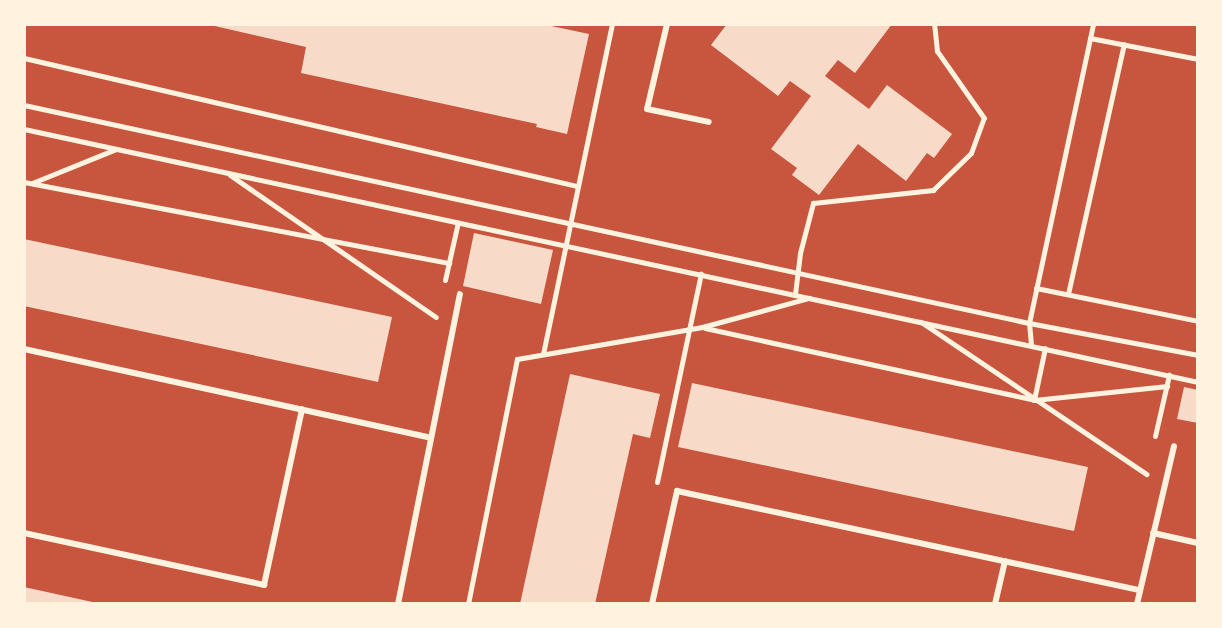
<!DOCTYPE html>
<html>
<head>
<meta charset="utf-8">
<style>
  body { margin:0 }
  #map { position:relative; width:1222px; height:628px; overflow:hidden; background:#c8553d; font-family:"Golos Text",sans-serif }
  div>[style] { position:absolute }
  .building>* { inset:0; background:#f7dbc8 }
  .path>* { height:5px; margin:-2.5px; padding:0 2.5px; transform-origin:2.5px; border-radius:2.5px; background:#fff3e0 }
  .service>* { height:6px; margin:-3px; padding:0 3px; transform-origin:3px; border-radius:3px; background:#fff3e0 }
  span { translate:-50% -50%; white-space:nowrap; text-align:center; line-height:1.15; -webkit-text-stroke:8px #fff3e0; paint-order:stroke }
  .frame { position:absolute; inset:0; border:26px solid #fff3e0; pointer-events:none }
</style>
</head>
<body>
<div id="map">
  <div class="building">
    <i style="clip-path:polygon(206px 24px,542px 24px,589px 34px,567px 134px,536px 127px,537px 124px,301px 73px,306px 47px)"></i>
    <i style="clip-path:polygon(727px 24px,892px 24px,855px 73px,838px 60px,825px 76px,869px 109px,887px 85px,952px 134px,934px 158px,927px 153px,906px 181px,858px 144px,819px 195px,792px 175px,797px 168px,771px 149px,811px 96px,790px 81px,778px 96px,711px 45px)"></i>
    <i style="clip-path:polygon(474px 233px,553px 250px,541px 304px,463px 286px)"></i>
    <i style="clip-path:polygon(24px 239px,392px 317px,378px 382px,24px 306px)"></i>
    <i style="clip-path:polygon(570px 374px,660px 394px,650px 438px,633px 434px,595px 604px,520px 604px)"></i>
    <i style="clip-path:polygon(692px 383px,1088px 467px,1074px 531px,678px 447px)"></i>
    <i style="clip-path:polygon(1184px 387px,1198px 390px,1198px 423px,1177px 419px)"></i>
    <i style="clip-path:polygon(24px 587px,97px 603px,97px 604px,24px 604px)"></i>
  </div>
  <div class="path">
    <i style="left:1090px;top:38px;width:110px;rotate:11deg"></i>
    <i style="left:24px;top:58px;width:568px;rotate:13.03deg"></i>
    <i style="left:24px;top:105px;width:1028px;rotate:12.24deg"></i>
    <i style="left:1029px;top:323px;width:172px;rotate:10.7deg"></i>
    <i style="left:24px;top:129px;width:1201px;rotate:12.16deg"></i>
    <i style="left:230px;top:175px;width:250px;rotate:34.6deg"></i>
    <i style="left:24px;top:182px;width:433px;rotate:10.8deg"></i>
    <i style="left:32px;top:183px;width:91px;rotate:-22deg"></i>
    <i style="left:445px;top:280px;width:59px;rotate:-77.4deg"></i>
    <i style="left:1036px;top:288px;width:165px;rotate:11.5deg"></i>
    <i style="left:795px;top:294px;width:41px;rotate:-83deg"></i>
    <i style="left:800px;top:253px;width:52px;rotate:-75.4deg"></i>
    <i style="left:813px;top:203px;width:121px;rotate:-6.2deg"></i>
    <i style="left:933px;top:190px;width:53px;rotate:-44.2deg"></i>
    <i style="left:971px;top:153px;width:37px;rotate:-70deg"></i>
    <i style="left:984px;top:118px;width:82px;rotate:-125deg"></i>
    <i style="left:937px;top:51px;width:27px;rotate:-96deg"></i>
    <i style="left:1068px;top:294px;width:256px;rotate:-77.4deg"></i>
    <i style="left:921px;top:322px;width:272px;rotate:34deg"></i>
    <i style="left:705px;top:328px;width:337px;rotate:12.3deg"></i>
    <i style="left:1034px;top:400px;width:134px;rotate:-6deg"></i>
    <i style="left:1031px;top:345px;width:22px;rotate:-95deg"></i>
    <i style="left:1029px;top:323px;width:306px;rotate:-77.9deg"></i>
    <i style="left:543px;top:354px;width:337px;rotate:-78.2deg"></i>
    <i style="left:1034px;top:400px;width:53px;rotate:-78.1deg"></i>
    <i style="left:1155px;top:436px;width:63px;rotate:-77.1deg"></i>
    <i style="left:657px;top:482px;width:213px;rotate:-78.1deg"></i>
    <i style="left:468px;top:604px;width:250px;rotate:-78.7deg"></i>
    <i style="left:517px;top:359px;width:188px;rotate:-9.8deg"></i>
    <i style="left:702px;top:327px;width:111px;rotate:-15.2deg"></i>
  </div>
  <div class="service">
    <i style="left:667px;top:24px;width:87px;rotate:103.2deg"></i>
    <i style="left:647px;top:109px;width:63px;rotate:11.8deg"></i>
    <i style="left:24px;top:349px;width:414px;rotate:12.3deg"></i>
    <i style="left:24px;top:533px;width:246px;rotate:12.2deg"></i>
    <i style="left:264px;top:585px;width:180px;rotate:-77.8deg"></i>
    <i style="left:1153px;top:533px;width:46px;rotate:12.5deg"></i>
    <i style="left:398px;top:604px;width:316px;rotate:-78.7deg"></i>
    <i style="left:652px;top:604px;width:116px;rotate:-77.5deg"></i>
    <i style="left:677px;top:491px;width:473px;rotate:12.1deg"></i>
    <i style="left:995px;top:604px;width:44px;rotate:-76.9deg"></i>
    <i style="left:1137px;top:604px;width:162px;rotate:-76.8deg"></i>
  </div>
  <div class="frame"></div>
</div>
</body>
</html>
